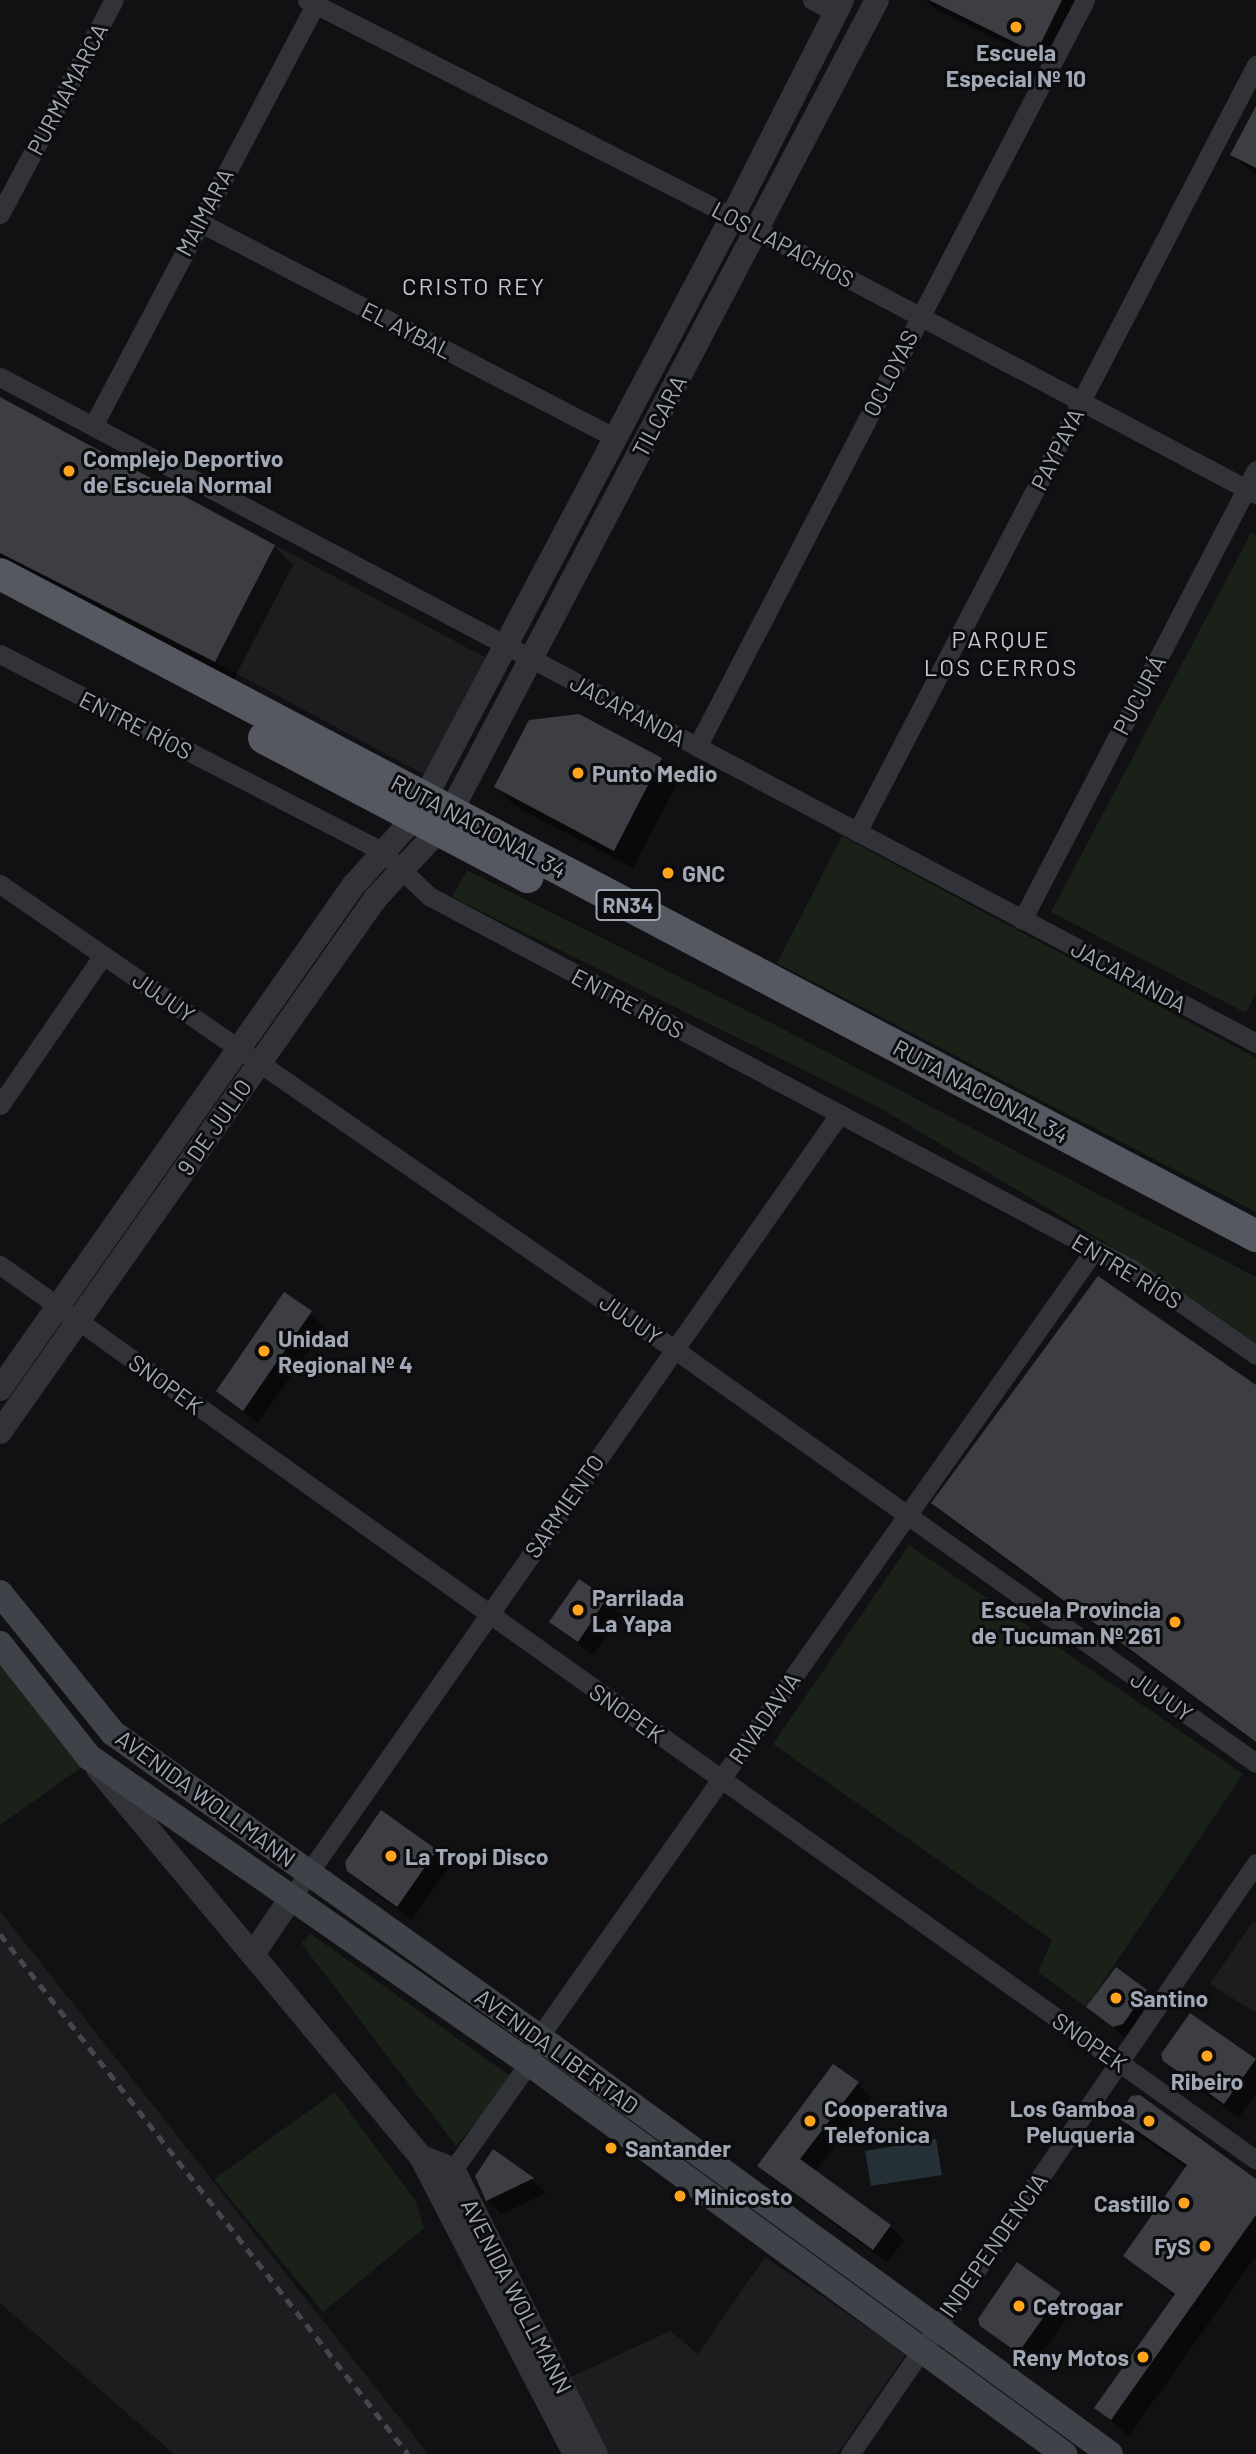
<!DOCTYPE html>
<html>
<head>
<meta charset="utf-8">
<style>
  body { margin:0 }
  #map { position:relative; width:1256px; height:2454px; overflow:hidden; background:#111113; font-family:Barlow,sans-serif }
  div>[style] { position:absolute }
  .built>* { inset:0; background:#1d1d20 }
  .green>* { inset:0; background:#192119 }
  .water>* { inset:0; background:#263137 }
  .shadow>* { inset:0; background:#0007 }
  .building>* { inset:0; background:#3d3e43 }
  .minor>* { height:19px; margin:-9.5px; padding:0 9.5px; transform-origin:9.5px; border-radius:9.5px; background:#313338 }
  .tertiary>* { height:24px; margin:-12px; padding:0 12px; transform-origin:12px; border-radius:12px; background:#313338 }
  .secondary>* { height:26px; margin:-13px; padding:0 13px; transform-origin:13px; border-radius:13px; background:#3f4248 }
  .trunk>* { height:32px; margin:-16px; padding:0 16px; transform-origin:16px; border-radius:16px; background:#555860 }
  .rail>* { height:5px; margin-top:-2.5px; transform-origin:0; background:repeating-linear-gradient(90deg,#44474d 0 9px,transparent 0 16px) }
  .dots>* { width:19px; height:19px; translate:-50% -50%; box-sizing:border-box; border:4px solid #0c0c0e; border-radius:50% }
  span { translate:-50% -50%; white-space:nowrap; text-align:center; line-height:1.15; -webkit-text-stroke:6px #0c0c0e; paint-order:stroke }
  .shield-label span { padding:2px 5px; background:#0c0c0e; border:2px solid; border-radius:5px; -webkit-text-stroke-width:0 }
  .shield-label { font-size:21px; color:#a1a8b5; font-weight:700 }
  .poi-label { font-size:23px; color:#a1a8b5; font-weight:700 }
  .left { translate:0 -50%; text-align:left }
  .right { translate:-100% -50%; text-align:right }
  .street-label { font-size:23px; color:#a1a8b5 }
  .neighbourhood-label { font-size:24px; color:#c2c7d0; letter-spacing:2px }
</style>
</head>
<body>
<div id="map">
  <div class="built">
    <i style="clip-path:polygon(275px 545px,490px 660px,425px 775px,215px 662px)"></i>
    <i style="clip-path:polygon(0 1911px,428px 2454px,174px 2454px,0 2303px)"></i>
    <i style="clip-path:polygon(1253px 1921px,1256px 1924px,1256px 2013px,1210px 1984px)"></i>
    <i style="clip-path:polygon(765px 2257px,906px 2354px,837px 2454px,606px 2454px,569px 2378px,670px 2331px,698px 2354px)"></i>
  </div>
  <div class="green">
    <i style="clip-path:polygon(1251px 533px,1256px 535px,1256px 993px,1246px 1013px,1051px 912px)"></i>
    <i style="clip-path:polygon(842px 836px,1256px 1058px,1256px 1212px,777px 963px)"></i>
    <i style="clip-path:polygon(467px 870px,779px 1027px,1256px 1277px,1256px 1343px,1141px 1264px,880px 1108px,452px 897px)"></i>
    <i style="clip-path:polygon(909px 1545px,1243px 1774px,1086px 2007px,1038px 1972px,1052px 1940px,773px 1744px)"></i>
    <i style="clip-path:polygon(0 1662px,82px 1767px,0 1825px)"></i>
    <i style="clip-path:polygon(311px 1934px,513px 2078px,456px 2146px,301px 1943px)"></i>
    <i style="clip-path:polygon(335px 2092px,415px 2200px,424px 2228px,323px 2312px,214px 2179px)"></i>
  </div>
  <div class="water">
    <i style="clip-path:polygon(936px 2139px,942px 2175px,871px 2186px,865px 2151px)"></i>
  </div>
  <div class="shadow">
    <i style="clip-path:polygon(926px 0,1083px 0,1051px 66px,934px 8px)"></i>
    <i style="clip-path:polygon(1256px 109px,1256px 176px,1232px 154px)"></i>
    <i style="clip-path:polygon(0 399px,274px 546px,293px 565px,234px 679px,0 560px)"></i>
    <i style="clip-path:polygon(579px 716px,661px 759px,680px 778px,633px 868px,515px 806px,496px 787px)"></i>
    <i style="clip-path:polygon(285px 1295px,325px 1327px,258px 1423px,218px 1391px)"></i>
    <i style="clip-path:polygon(1256px 1387px,1256px 1743px,947px 1516px,933px 1503px)"></i>
    <i style="clip-path:polygon(580px 1581px,620px 1614px,593px 1655px,551px 1622px)"></i>
    <i style="clip-path:polygon(436px 1851px,450px 1865px,412px 1920px,363px 1885px,349px 1870px)"></i>
    <i style="clip-path:polygon(1145px 1991px,1159px 2005px,1128px 2040px,1088px 2007px)"></i>
    <i style="clip-path:polygon(1190px 2016px,1256px 2062px,1256px 2094px,1239px 2117px,1179px 2075px,1165px 2060px)"></i>
    <i style="clip-path:polygon(857px 2083px,871px 2097px,815px 2172px,890px 2226px,904px 2240px,888px 2263px,774px 2180px,760px 2166px)"></i>
    <i style="clip-path:polygon(1119px 2116px,1256px 2181px,1256px 2256px,1129px 2436px,1096px 2408px,1175px 2297px,1125px 2256px,1187px 2168px,1136px 2134px)"></i>
    <i style="clip-path:polygon(493px 2152px,532px 2180px,546px 2193px,501px 2214px,487px 2200px)"></i>
    <i style="clip-path:polygon(1017px 2265px,1060px 2294px,1074px 2308px,1032px 2366px,981px 2325px)"></i>
  </div>
  <div class="building">
    <i style="clip-path:polygon(929px 0,1062px 0,1036px 53px)"></i>
    <i style="clip-path:polygon(1256px 106px,1256px 168px,1230px 155px)"></i>
    <i style="clip-path:polygon(0 397px,275px 545px,215px 662px,0 553px)"></i>
    <i style="clip-path:polygon(579px 714px,662px 758px,614px 851px,494px 787px,529px 720px)"></i>
    <i style="clip-path:polygon(1098px 1276px,1256px 1385px,1256px 1742px,931px 1503px)"></i>
    <i style="clip-path:polygon(284px 1292px,312px 1311px,243px 1411px,216px 1391px)"></i>
    <i style="clip-path:polygon(579px 1579px,607px 1598px,578px 1642px,549px 1622px)"></i>
    <i style="clip-path:polygon(381px 1810px,437px 1850px,397px 1907px,347px 1871px,345px 1862px)"></i>
    <i style="clip-path:polygon(1116px 1967px,1147px 1990px,1123px 2024px,1113px 2027px,1086px 2007px)"></i>
    <i style="clip-path:polygon(1190px 2013px,1256px 2059px,1224px 2104px,1163px 2061px,1161px 2054px)"></i>
    <i style="clip-path:polygon(833px 2064px,859px 2082px,800px 2159px,891px 2225px,873px 2250px,757px 2166px)"></i>
    <i style="clip-path:polygon(1140px 2095px,1256px 2179px,1256px 2215px,1111px 2420px,1094px 2408px,1175px 2294px,1123px 2256px,1187px 2165px,1117px 2117px,1131px 2096px)"></i>
    <i style="clip-path:polygon(493px 2149px,534px 2178px,486px 2201px,475px 2176px)"></i>
    <i style="clip-path:polygon(1017px 2262px,1061px 2293px,1018px 2353px,980px 2326px,978px 2319px)"></i>
  </div>
  <div class="minor">
    <i style="left:307px;top:0;width:477px;rotate:27deg"></i>
    <i style="left:732px;top:217px;width:593px;rotate:27.86deg"></i>
    <i style="left:812px;top:0;width:27px;rotate:27deg"></i>
    <i style="left:0;top:214px;width:242px;rotate:-62deg"></i>
    <i style="left:199px;top:222px;width:469px;rotate:27.4deg"></i>
    <i style="left:0;top:377px;width:1422px;rotate:27.93deg"></i>
    <i style="left:93px;top:426px;width:482px;rotate:-62.2deg"></i>
    <i style="left:0;top:654px;width:431px;rotate:27.3deg"></i>
    <i style="left:383px;top:852px;width:64px;rotate:43.7deg"></i>
    <i style="left:429px;top:896px;width:796px;rotate:27.95deg"></i>
    <i style="left:1132px;top:1269px;width:151px;rotate:34.7deg"></i>
    <i style="left:697px;top:747px;width:842px;rotate:-62.55deg"></i>
    <i style="left:857px;top:832px;width:865px;rotate:-62.52deg"></i>
    <i style="left:0;top:884px;width:819px;rotate:34.6deg"></i>
    <i style="left:674px;top:1349px;width:714px;rotate:35.43deg"></i>
    <i style="left:1022px;top:920px;width:507px;rotate:-62.53deg"></i>
    <i style="left:0;top:1105px;width:182px;rotate:-55.5deg"></i>
    <i style="left:0;top:1265px;width:1542px;rotate:35.47deg"></i>
    <i style="left:291px;top:1898px;width:954px;rotate:-55.03deg"></i>
    <i style="left:445px;top:2181px;width:145px;rotate:-54.6deg"></i>
    <i style="left:529px;top:2063px;width:28px;rotate:-69deg"></i>
    <i style="left:539px;top:2037px;width:964px;rotate:-54.79deg"></i>
    <i style="left:850px;top:2454px;width:717px;rotate:-55.51deg"></i>
  </div>
  <div class="tertiary">
    <i style="left:0;top:1389px;width:615px;rotate:-54.94deg"></i>
    <i style="left:353px;top:886px;width:93px;rotate:-48.1deg"></i>
    <i style="left:415px;top:817px;width:679px;rotate:-62.15deg"></i>
    <i style="left:732px;top:217px;width:243px;rotate:-63.1deg"></i>
    <i style="left:0;top:1432px;width:652px;rotate:-54.87deg"></i>
    <i style="left:375px;top:899px;width:94px;rotate:-47.2deg"></i>
    <i style="left:439px;top:830px;width:22px;rotate:-58deg"></i>
    <i style="left:451px;top:811px;width:916px;rotate:-62.29deg"></i>
    <i style="left:98px;top:1769px;width:505px;rotate:50.22deg"></i>
    <i style="left:421px;top:2157px;width:335px;rotate:62.6deg"></i>
    <i style="left:253px;top:1954px;width:68px;rotate:-55.8deg"></i>
    <i style="left:421px;top:2157px;width:34px;rotate:21deg"></i>
    <i style="left:453px;top:2169px;width:319px;rotate:63.4deg"></i>
  </div>
  <div class="secondary">
    <i style="left:0;top:1593px;width:180px;rotate:51.1deg"></i>
    <i style="left:113px;top:1733px;width:523px;rotate:35.51deg"></i>
    <i style="left:539px;top:2037px;width:707px;rotate:36.14deg"></i>
    <i style="left:0;top:1644px;width:144px;rotate:51.8deg"></i>
    <i style="left:89px;top:1757px;width:536px;rotate:34.82deg"></i>
    <i style="left:529px;top:2063px;width:663px;rotate:36.16deg"></i>
  </div>
  <div class="trunk">
    <i style="left:0;top:574px;width:1420px;rotate:27.79deg"></i>
    <i style="left:264px;top:738px;width:298px;rotate:27.8deg"></i>
  </div>
  <div class="rail">
    <i style="left:0;top:1934px;width:661px;rotate:51.88deg"></i>
  </div>
  <div class="dots">
    <i style="left:1016px;top:27px;background:#ffa41c"></i>
    <i style="left:69px;top:471px;background:#ffa41c"></i>
    <i style="left:578px;top:773px;background:#ffa41c"></i>
    <i style="left:668px;top:873px;background:#ffa41c"></i>
    <i style="left:264px;top:1351px;background:#ffa41c"></i>
    <i style="left:578px;top:1610px;background:#ffa41c"></i>
    <i style="left:1175px;top:1622px;background:#ffa41c"></i>
    <i style="left:391px;top:1856px;background:#ffa41c"></i>
    <i style="left:1116px;top:1998px;background:#ffa41c"></i>
    <i style="left:1207px;top:2056px;background:#ffa41c"></i>
    <i style="left:810px;top:2121px;background:#ffa41c"></i>
    <i style="left:1149px;top:2121px;background:#ffa41c"></i>
    <i style="left:611px;top:2148px;background:#ffa41c"></i>
    <i style="left:680px;top:2196px;background:#ffa41c"></i>
    <i style="left:1184px;top:2203px;background:#ffa41c"></i>
    <i style="left:1205px;top:2246px;background:#ffa41c"></i>
    <i style="left:1019px;top:2306px;background:#ffa41c"></i>
    <i style="left:1143px;top:2357px;background:#ffa41c"></i>
  </div>
  <div class="shield-label">
    <span style="left:628px;top:905px">RN34</span>
  </div>
  <div class="poi-label">
    <span style="left:1016px;top:65px">Escuela<br>Especial Nº 10</span>
    <span class="left" style="left:83px;top:471px">Complejo Deportivo<br>de Escuela Normal</span>
    <span class="left" style="left:592px;top:773px">Punto Medio</span>
    <span class="left" style="left:682px;top:873px">GNC</span>
    <span class="left" style="left:278px;top:1351px">Unidad<br>Regional Nº 4</span>
    <span class="left" style="left:592px;top:1610px">Parrilada<br>La Yapa</span>
    <span class="right" style="left:1161px;top:1622px">Escuela Provincia<br>de Tucuman Nº 261</span>
    <span class="left" style="left:405px;top:1856px">La Tropi Disco</span>
    <span class="left" style="left:1130px;top:1998px">Santino</span>
    <span style="left:1207px;top:2081px">Ribeiro</span>
    <span class="left" style="left:824px;top:2121px">Cooperativa<br>Telefonica</span>
    <span class="right" style="left:1135px;top:2121px">Los Gamboa<br>Peluqueria</span>
    <span class="left" style="left:625px;top:2148px">Santander</span>
    <span class="left" style="left:694px;top:2196px">Minicosto</span>
    <span class="right" style="left:1170px;top:2203px">Castillo</span>
    <span class="right" style="left:1191px;top:2246px">FyS</span>
    <span class="left" style="left:1033px;top:2306px">Cetrogar</span>
    <span class="right" style="left:1129px;top:2357px">Reny Motos</span>
  </div>
  <div class="street-label">
    <span style="left:67px;top:89px;rotate:-62deg">PURMAMARCA</span>
    <span style="left:204px;top:212px;rotate:-62deg">MAIMARA</span>
    <span style="left:783px;top:244px;rotate:28deg">LOS LAPACHOS</span>
    <span style="left:407px;top:330px;rotate:27deg">EL AYBAL</span>
    <span style="left:890px;top:373px;rotate:-63deg">OCLOYAS</span>
    <span style="left:659px;top:416px;rotate:-62deg">TILCARA</span>
    <span style="left:1057px;top:449px;rotate:-63deg">PAYPAYA</span>
    <span style="left:1139px;top:695px;rotate:-62deg">PUCURÁ</span>
    <span style="left:628px;top:710px;rotate:28deg">JACARANDA</span>
    <span style="left:136px;top:725px;rotate:27deg">ENTRE RÍOS</span>
    <span style="left:479px;top:826px;rotate:28deg">RUTA NACIONAL 34</span>
    <span style="left:1129px;top:976px;rotate:28deg">JACARANDA</span>
    <span style="left:164px;top:997px;rotate:35deg">JUJUY</span>
    <span style="left:628px;top:1003px;rotate:28deg">ENTRE RÍOS</span>
    <span style="left:981px;top:1091px;rotate:28deg">RUTA NACIONAL 34</span>
    <span style="left:214px;top:1127px;rotate:-55deg">9 DE JULIO</span>
    <span style="left:1127px;top:1271px;rotate:31deg">ENTRE RÍOS</span>
    <span style="left:631px;top:1319px;rotate:35deg">JUJUY</span>
    <span style="left:166px;top:1384px;rotate:36deg">SNOPEK</span>
    <span style="left:564px;top:1506px;rotate:-55deg">SARMIENTO</span>
    <span style="left:1162px;top:1696px;rotate:35deg">JUJUY</span>
    <span style="left:627px;top:1713px;rotate:35deg">SNOPEK</span>
    <span style="left:764px;top:1718px;rotate:-55deg">RIVADAVIA</span>
    <span style="left:206px;top:1798px;rotate:36deg">AVENIDA WOLLMANN</span>
    <span style="left:1090px;top:2042px;rotate:35deg">SNOPEK</span>
    <span style="left:557px;top:2051px;rotate:36deg">AVENIDA LIBERTAD</span>
    <span style="left:993px;top:2245px;rotate:-55deg">INDEPENDENCIA</span>
    <span style="left:517px;top:2296px;rotate:63deg">AVENIDA WOLLMANN</span>
  </div>
  <div class="neighbourhood-label">
    <span style="left:474px;top:286px">CRISTO REY</span>
    <span style="left:1001px;top:653px">PARQUE<br>LOS CERROS</span>
  </div>
</div>
</body>
</html>
